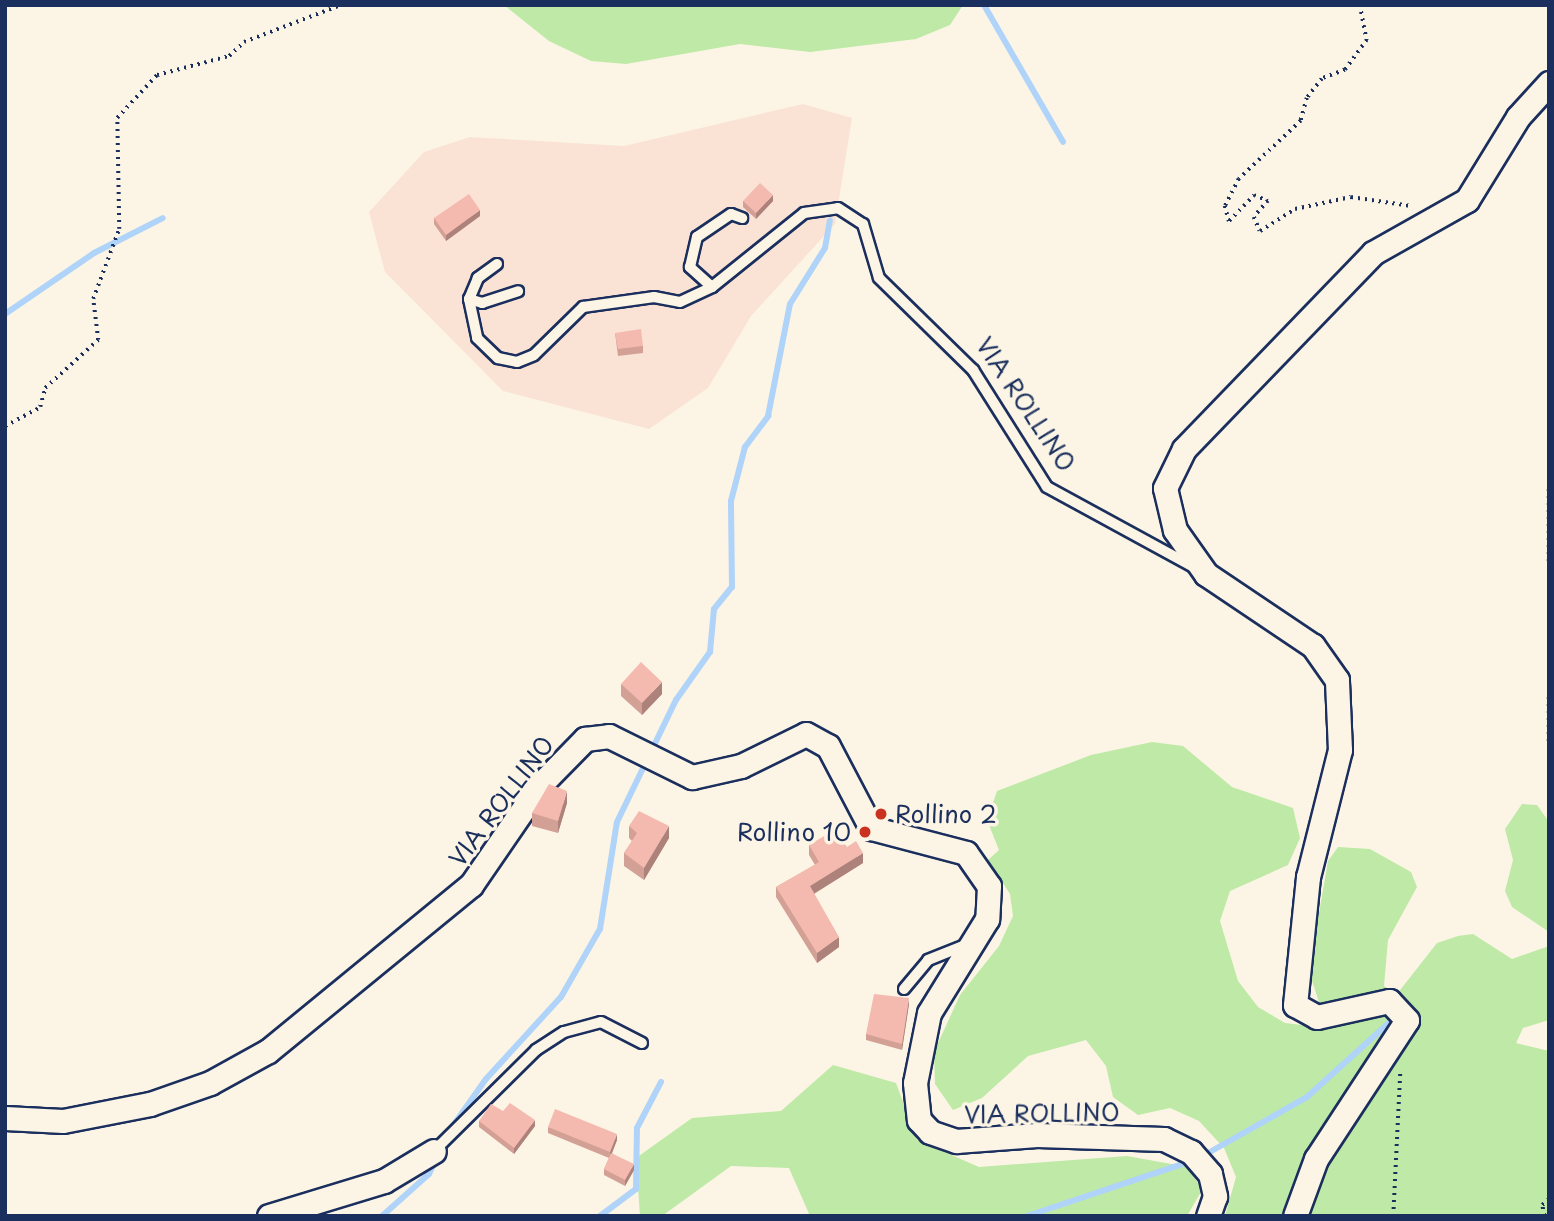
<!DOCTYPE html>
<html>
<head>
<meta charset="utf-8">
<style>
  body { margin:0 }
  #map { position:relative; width:1554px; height:1221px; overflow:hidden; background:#fcf5e5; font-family:"Playpen Sans",sans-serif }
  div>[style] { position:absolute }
  .built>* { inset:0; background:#fae3d5 }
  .green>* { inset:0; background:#bee9a6 }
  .stream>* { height:6px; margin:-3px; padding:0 3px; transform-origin:3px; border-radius:3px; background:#b0d4f9 }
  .path>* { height:3.5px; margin-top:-1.75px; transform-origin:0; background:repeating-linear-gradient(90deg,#1b2f5e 0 2px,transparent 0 7px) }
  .roads { filter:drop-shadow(2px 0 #1b2f5e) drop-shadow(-2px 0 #1b2f5e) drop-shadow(0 2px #1b2f5e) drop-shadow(0 -2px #1b2f5e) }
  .lane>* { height:10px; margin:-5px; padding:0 5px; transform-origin:5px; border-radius:5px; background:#fcf5e5 }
  .street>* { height:23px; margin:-11.5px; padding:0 11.5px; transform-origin:11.5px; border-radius:11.5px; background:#fcf5e5 }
  .wall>* { inset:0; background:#d3a096 }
  .shaded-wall>* { inset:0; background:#ac827a }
  .building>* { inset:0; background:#f5baaf }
  .dots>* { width:19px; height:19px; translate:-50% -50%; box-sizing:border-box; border:4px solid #fcf5e5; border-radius:50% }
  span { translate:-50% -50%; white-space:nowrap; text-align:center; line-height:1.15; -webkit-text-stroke:7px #fcf5e5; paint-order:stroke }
  .street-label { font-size:24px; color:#1b2f5e }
  .poi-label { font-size:24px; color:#1b2f5e }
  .left { translate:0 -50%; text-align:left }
  .right { translate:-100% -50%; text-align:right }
  .frame { position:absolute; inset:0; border:7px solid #1b2f5e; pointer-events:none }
</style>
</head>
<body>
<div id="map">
  <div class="built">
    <i style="clip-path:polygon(803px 104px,852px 118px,835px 224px,751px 316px,708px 388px,649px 429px,503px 391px,385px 272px,369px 212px,424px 152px,470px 137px,624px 146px)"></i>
  </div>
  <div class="green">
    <i style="clip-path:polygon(504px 5px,963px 5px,950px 25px,916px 39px,810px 52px,740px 44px,626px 64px,591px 61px,549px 41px)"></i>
    <i style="clip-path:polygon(1152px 742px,1183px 746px,1232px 787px,1293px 808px,1300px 838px,1288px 865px,1230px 891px,1220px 921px,1238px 981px,1258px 1007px,1285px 1023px,1310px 1026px,1323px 1015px,1309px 971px,1328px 861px,1338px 847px,1370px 849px,1411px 872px,1417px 887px,1388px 940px,1384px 986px,1397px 994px,1437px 943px,1458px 936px,1473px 934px,1512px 959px,1549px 946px,1549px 1020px,1523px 1028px,1516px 1043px,1549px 1051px,1549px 1216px,1225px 1216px,1236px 1177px,1224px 1148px,1199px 1121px,1170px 1108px,1138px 1115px,1113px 1097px,1106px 1066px,1086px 1040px,1028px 1056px,982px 1098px,953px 1110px,935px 1084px,934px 1052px,960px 995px,999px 946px,1013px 916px,1010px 894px,988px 860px,999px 850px,987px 820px,997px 791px,1091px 755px)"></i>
    <i style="clip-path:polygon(1522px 804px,1537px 805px,1549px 822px,1549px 932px,1512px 907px,1505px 891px,1513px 860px,1505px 829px)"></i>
    <i style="clip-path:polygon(833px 1065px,896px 1083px,917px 1140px,979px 1167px,1127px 1156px,1188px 1167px,1202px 1190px,1187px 1216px,810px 1216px,789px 1168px,731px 1166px,662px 1216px,640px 1216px,636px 1158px,692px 1118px,781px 1111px)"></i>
  </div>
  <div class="stream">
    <i style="left:984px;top:5px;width:158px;rotate:60deg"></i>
    <i style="left:5px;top:314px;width:108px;rotate:-34.4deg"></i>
    <i style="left:94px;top:253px;width:77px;rotate:-26.9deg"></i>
    <i style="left:450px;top:1130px;width:62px;rotate:-54.8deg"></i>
    <i style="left:486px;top:1079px;width:111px;rotate:-47.6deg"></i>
    <i style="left:561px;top:997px;width:78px;rotate:-60.2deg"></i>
    <i style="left:600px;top:929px;width:108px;rotate:-81deg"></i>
    <i style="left:617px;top:822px;width:136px;rotate:-64.2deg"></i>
    <i style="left:676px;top:700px;width:59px;rotate:-54.7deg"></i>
    <i style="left:710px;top:652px;width:43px;rotate:-84.7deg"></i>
    <i style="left:714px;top:609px;width:28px;rotate:-51deg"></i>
    <i style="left:732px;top:587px;width:86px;rotate:-90.7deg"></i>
    <i style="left:731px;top:501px;width:56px;rotate:-75.5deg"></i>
    <i style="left:745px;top:447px;width:39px;rotate:-53deg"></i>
    <i style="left:768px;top:416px;width:114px;rotate:-78.9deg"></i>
    <i style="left:790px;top:304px;width:66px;rotate:-58deg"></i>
    <i style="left:825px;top:248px;width:28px;rotate:-80deg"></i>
    <i style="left:1201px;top:1157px;width:122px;rotate:-29.5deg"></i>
    <i style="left:1307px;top:1097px;width:118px;rotate:-42.2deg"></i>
    <i style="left:382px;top:1216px;width:63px;rotate:-41.8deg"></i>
    <i style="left:429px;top:1174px;width:17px;rotate:-65deg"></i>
    <i style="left:600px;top:1216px;width:45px;rotate:-36.9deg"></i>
    <i style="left:636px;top:1189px;width:61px;rotate:-89.1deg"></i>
    <i style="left:637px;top:1128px;width:52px;rotate:-62.4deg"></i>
    <i style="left:1027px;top:1216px;width:173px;rotate:-18.5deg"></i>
  </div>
  <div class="path">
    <i style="left:1360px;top:5px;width:36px;rotate:79deg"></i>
    <i style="left:1367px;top:40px;width:37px;rotate:126deg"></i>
    <i style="left:1345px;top:70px;width:25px;rotate:159deg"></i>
    <i style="left:1322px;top:79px;width:24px;rotate:128deg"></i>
    <i style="left:1307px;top:98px;width:24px;rotate:105deg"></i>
    <i style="left:1301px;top:121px;width:85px;rotate:136.9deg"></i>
    <i style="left:1239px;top:179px;width:30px;rotate:117deg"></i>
    <i style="left:1225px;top:206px;width:16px;rotate:75deg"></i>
    <i style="left:1229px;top:221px;width:36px;rotate:-46deg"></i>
    <i style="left:1254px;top:195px;width:15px;rotate:23deg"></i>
    <i style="left:1268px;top:201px;width:21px;rotate:131deg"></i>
    <i style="left:1254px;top:217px;width:15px;rotate:67deg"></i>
    <i style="left:1260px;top:231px;width:41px;rotate:-32.2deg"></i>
    <i style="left:1295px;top:209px;width:57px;rotate:-12.1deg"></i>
    <i style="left:1351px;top:197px;width:61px;rotate:8.5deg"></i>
    <i style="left:5px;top:426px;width:40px;rotate:-28deg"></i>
    <i style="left:40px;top:407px;width:20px;rotate:-75deg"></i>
    <i style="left:45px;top:388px;width:72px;rotate:-42.2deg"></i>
    <i style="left:98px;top:340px;width:41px;rotate:-97deg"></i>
    <i style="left:93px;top:299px;width:75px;rotate:-69.6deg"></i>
    <i style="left:119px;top:229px;width:111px;rotate:-91deg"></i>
    <i style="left:117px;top:118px;width:59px;rotate:-47.1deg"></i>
    <i style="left:157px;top:75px;width:74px;rotate:-14.8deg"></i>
    <i style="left:229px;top:56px;width:21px;rotate:-43deg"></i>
    <i style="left:244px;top:42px;width:104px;rotate:-20.9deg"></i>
    <i style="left:1549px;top:489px;width:77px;rotate:90deg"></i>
    <i style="left:1549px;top:697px;width:45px;rotate:90deg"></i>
    <i style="left:1393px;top:1216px;width:145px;rotate:-87.2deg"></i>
    <i style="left:1472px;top:1216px;width:2px"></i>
    <i style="left:1544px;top:1216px;width:11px;rotate:-100deg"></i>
    <i style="left:1542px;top:1205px;width:9px;rotate:-41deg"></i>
  </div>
  <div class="roads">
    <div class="lane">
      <i style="left:497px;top:264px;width:24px;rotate:144deg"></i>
      <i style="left:478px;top:278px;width:23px;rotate:113deg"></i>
      <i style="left:469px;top:299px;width:40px;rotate:78deg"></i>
      <i style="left:477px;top:338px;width:29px;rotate:44deg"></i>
      <i style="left:498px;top:358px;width:19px;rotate:12deg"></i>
      <i style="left:517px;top:362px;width:18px;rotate:-22deg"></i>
      <i style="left:534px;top:355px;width:69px;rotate:-44.4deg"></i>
      <i style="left:583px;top:307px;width:72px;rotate:-8deg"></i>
      <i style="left:654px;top:297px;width:26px;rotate:11deg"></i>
      <i style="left:680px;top:302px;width:35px;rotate:-25deg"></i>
      <i style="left:712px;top:287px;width:118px;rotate:-38.8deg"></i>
      <i style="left:804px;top:213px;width:34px;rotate:-8deg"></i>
      <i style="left:838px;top:208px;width:30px;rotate:33deg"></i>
      <i style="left:863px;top:224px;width:56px;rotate:73.5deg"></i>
      <i style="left:879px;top:278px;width:132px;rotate:44.4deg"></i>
      <i style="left:973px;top:370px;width:138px;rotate:57.7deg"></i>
      <i style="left:1047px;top:487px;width:167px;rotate:28.6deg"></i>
      <i style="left:712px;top:287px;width:30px;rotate:-138deg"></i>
      <i style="left:690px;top:267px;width:31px;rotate:-77deg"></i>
      <i style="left:697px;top:237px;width:41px;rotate:-34.1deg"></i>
      <i style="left:731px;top:214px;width:12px;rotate:20deg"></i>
      <i style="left:469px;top:299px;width:14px;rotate:17deg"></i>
      <i style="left:482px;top:303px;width:38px;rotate:-18deg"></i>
      <i style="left:904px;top:989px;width:38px;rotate:-50deg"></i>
      <i style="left:928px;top:960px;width:40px;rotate:-22deg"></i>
      <i style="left:434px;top:1151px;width:144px;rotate:-44.7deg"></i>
      <i style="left:536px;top:1050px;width:33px;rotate:-33deg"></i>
      <i style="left:564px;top:1032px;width:38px;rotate:-15deg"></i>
      <i style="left:601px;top:1022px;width:46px;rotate:27.1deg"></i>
    </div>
    <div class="street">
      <i style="left:5px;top:1118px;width:58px;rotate:3deg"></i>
      <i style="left:63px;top:1121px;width:89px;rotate:-11.1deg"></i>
      <i style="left:150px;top:1104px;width:64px;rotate:-19.3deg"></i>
      <i style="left:210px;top:1083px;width:66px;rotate:-28.9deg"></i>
      <i style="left:268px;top:1051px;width:262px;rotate:-39.3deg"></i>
      <i style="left:471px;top:885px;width:120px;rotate:-55.5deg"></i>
      <i style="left:539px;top:786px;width:66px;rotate:-45.6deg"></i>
      <i style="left:585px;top:739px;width:24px;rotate:-7deg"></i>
      <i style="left:609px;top:736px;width:93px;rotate:26.3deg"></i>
      <i style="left:692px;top:777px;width:50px;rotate:-12.7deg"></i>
      <i style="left:741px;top:766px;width:72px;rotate:-26.2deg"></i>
      <i style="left:806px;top:734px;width:25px;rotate:29deg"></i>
      <i style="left:828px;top:746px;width:93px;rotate:62.3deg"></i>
      <i style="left:871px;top:828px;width:98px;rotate:14.7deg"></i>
      <i style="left:966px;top:853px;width:40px;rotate:55.1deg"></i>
      <i style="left:989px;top:886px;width:33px;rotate:93deg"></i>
      <i style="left:987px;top:919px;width:110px;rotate:121.7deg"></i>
      <i style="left:929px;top:1013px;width:71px;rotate:101.3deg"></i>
      <i style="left:915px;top:1083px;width:37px;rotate:84deg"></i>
      <i style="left:919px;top:1120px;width:16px;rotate:47deg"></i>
      <i style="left:930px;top:1132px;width:28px;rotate:19deg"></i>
      <i style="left:956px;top:1141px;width:81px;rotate:-4.2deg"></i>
      <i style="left:1037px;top:1135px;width:127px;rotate:1.8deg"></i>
      <i style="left:1164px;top:1139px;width:30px;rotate:26deg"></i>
      <i style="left:1191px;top:1152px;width:29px;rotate:49deg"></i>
      <i style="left:1210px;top:1174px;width:23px;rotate:77deg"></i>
      <i style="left:1215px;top:1196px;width:21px;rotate:109deg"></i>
      <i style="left:269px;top:1216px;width:120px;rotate:-16.9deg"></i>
      <i style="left:384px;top:1181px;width:58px;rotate:-31deg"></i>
      <i style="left:1295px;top:1216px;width:61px;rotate:-69.8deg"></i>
      <i style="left:1316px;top:1159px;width:166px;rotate:-56.8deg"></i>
      <i style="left:1407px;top:1020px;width:26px;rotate:-133deg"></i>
      <i style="left:1389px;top:1001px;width:74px;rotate:167.5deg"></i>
      <i style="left:1317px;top:1017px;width:25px;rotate:-151deg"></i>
      <i style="left:1295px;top:1005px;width:129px;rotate:-84.2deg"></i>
      <i style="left:1308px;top:877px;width:131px;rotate:-75.9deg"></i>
      <i style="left:1340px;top:750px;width:70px;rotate:-92.5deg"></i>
      <i style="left:1337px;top:680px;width:42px;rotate:-125.2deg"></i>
      <i style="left:1313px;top:646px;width:129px;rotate:-146.1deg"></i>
      <i style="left:1206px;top:574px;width:54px;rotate:-125.2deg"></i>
      <i style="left:1175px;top:530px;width:43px;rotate:-103.4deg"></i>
      <i style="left:1165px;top:488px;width:43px;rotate:-64deg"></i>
      <i style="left:1184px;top:449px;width:272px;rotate:-46deg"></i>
      <i style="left:1373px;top:253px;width:108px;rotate:-29.4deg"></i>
      <i style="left:1467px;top:200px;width:97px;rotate:-58.4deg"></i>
      <i style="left:1518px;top:117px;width:46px;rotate:-47.6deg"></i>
    </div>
  </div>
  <div class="wall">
    <i style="clip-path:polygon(743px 201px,773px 201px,756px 219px,743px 207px)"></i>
    <i style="clip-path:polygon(480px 216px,446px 241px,434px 224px,434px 218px)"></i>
    <i style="clip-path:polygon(615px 333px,643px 346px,643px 353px,618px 356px)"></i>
    <i style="clip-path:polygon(621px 684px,662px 694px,642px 715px,621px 696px)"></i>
    <i style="clip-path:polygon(567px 803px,558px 833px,532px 826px,532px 813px)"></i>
    <i style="clip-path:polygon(629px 826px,669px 838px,644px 880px,624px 866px,624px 853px,632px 841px,629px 838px)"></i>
    <i style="clip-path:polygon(809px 845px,847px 847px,863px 863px,814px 894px,839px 947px,817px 963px,776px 897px,776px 887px,815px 865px,809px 855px)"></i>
    <i style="clip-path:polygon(909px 1004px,902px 1050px,866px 1040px,866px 1034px)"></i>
    <i style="clip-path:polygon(503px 1111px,535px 1126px,514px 1154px,479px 1127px,479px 1121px)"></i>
    <i style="clip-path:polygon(548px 1127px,617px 1140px,612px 1153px,634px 1170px,625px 1186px,604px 1175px,604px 1169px,609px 1158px,548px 1133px)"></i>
  </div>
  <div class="shaded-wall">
    <i style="clip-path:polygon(773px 195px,773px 201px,756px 219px,756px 213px)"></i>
    <i style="clip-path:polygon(480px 210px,480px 216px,446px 241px,446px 235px)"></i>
    <i style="clip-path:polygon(662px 682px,662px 694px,642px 715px,642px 703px)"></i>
    <i style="clip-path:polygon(567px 791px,567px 803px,558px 833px,558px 821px)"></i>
    <i style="clip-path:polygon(669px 826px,669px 838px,644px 880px,644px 868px)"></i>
    <i style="clip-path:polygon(863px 853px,863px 863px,810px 896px,810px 886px)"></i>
    <i style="clip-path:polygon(839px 937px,839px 947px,817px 963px,817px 953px)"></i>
    <i style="clip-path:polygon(909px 998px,909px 1004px,902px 1050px,902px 1044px)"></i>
    <i style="clip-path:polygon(535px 1120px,535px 1126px,514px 1154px,514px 1148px)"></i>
    <i style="clip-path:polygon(617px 1134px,617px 1140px,610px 1158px,610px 1152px)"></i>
    <i style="clip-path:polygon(634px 1164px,634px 1170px,625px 1186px,625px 1180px)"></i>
  </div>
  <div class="building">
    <i style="clip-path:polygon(760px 183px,773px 195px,756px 213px,743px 201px)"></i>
    <i style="clip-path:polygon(469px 194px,480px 210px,446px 235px,434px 218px)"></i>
    <i style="clip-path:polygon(641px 329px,643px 346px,618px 349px,615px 333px)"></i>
    <i style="clip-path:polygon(641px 662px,662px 682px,642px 703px,621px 684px)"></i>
    <i style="clip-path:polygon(549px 784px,567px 791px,558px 821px,532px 813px)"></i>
    <i style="clip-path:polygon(639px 811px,669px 826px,644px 868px,624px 853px,637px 833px,629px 826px)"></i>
    <i style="clip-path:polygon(836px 829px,847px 847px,856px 841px,863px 853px,810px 886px,839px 937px,817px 953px,776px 887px,819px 862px,809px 845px)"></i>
    <i style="clip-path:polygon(874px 994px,909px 998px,902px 1044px,866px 1034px)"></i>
    <i style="clip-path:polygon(510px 1103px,535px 1120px,514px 1148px,479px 1121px,491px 1104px,503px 1111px)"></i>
    <i style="clip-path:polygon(555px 1109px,617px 1134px,610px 1152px,548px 1127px)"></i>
    <i style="clip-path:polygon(611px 1153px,634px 1164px,625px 1180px,604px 1169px)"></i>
  </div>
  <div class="dots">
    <i style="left:881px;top:814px;background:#c8321e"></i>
    <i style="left:865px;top:832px;background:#c8321e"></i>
  </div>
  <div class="street-label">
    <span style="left:1026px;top:404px;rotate:56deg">VIA ROLLINO</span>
    <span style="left:501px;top:801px;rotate:-53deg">VIA ROLLINO</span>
    <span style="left:1042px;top:1113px;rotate:-1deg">VIA ROLLINO</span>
  </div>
  <div class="poi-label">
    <span class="left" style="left:895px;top:814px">Rollino 2</span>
    <span class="right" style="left:851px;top:832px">Rollino 10</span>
  </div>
  <div class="frame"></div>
</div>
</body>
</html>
